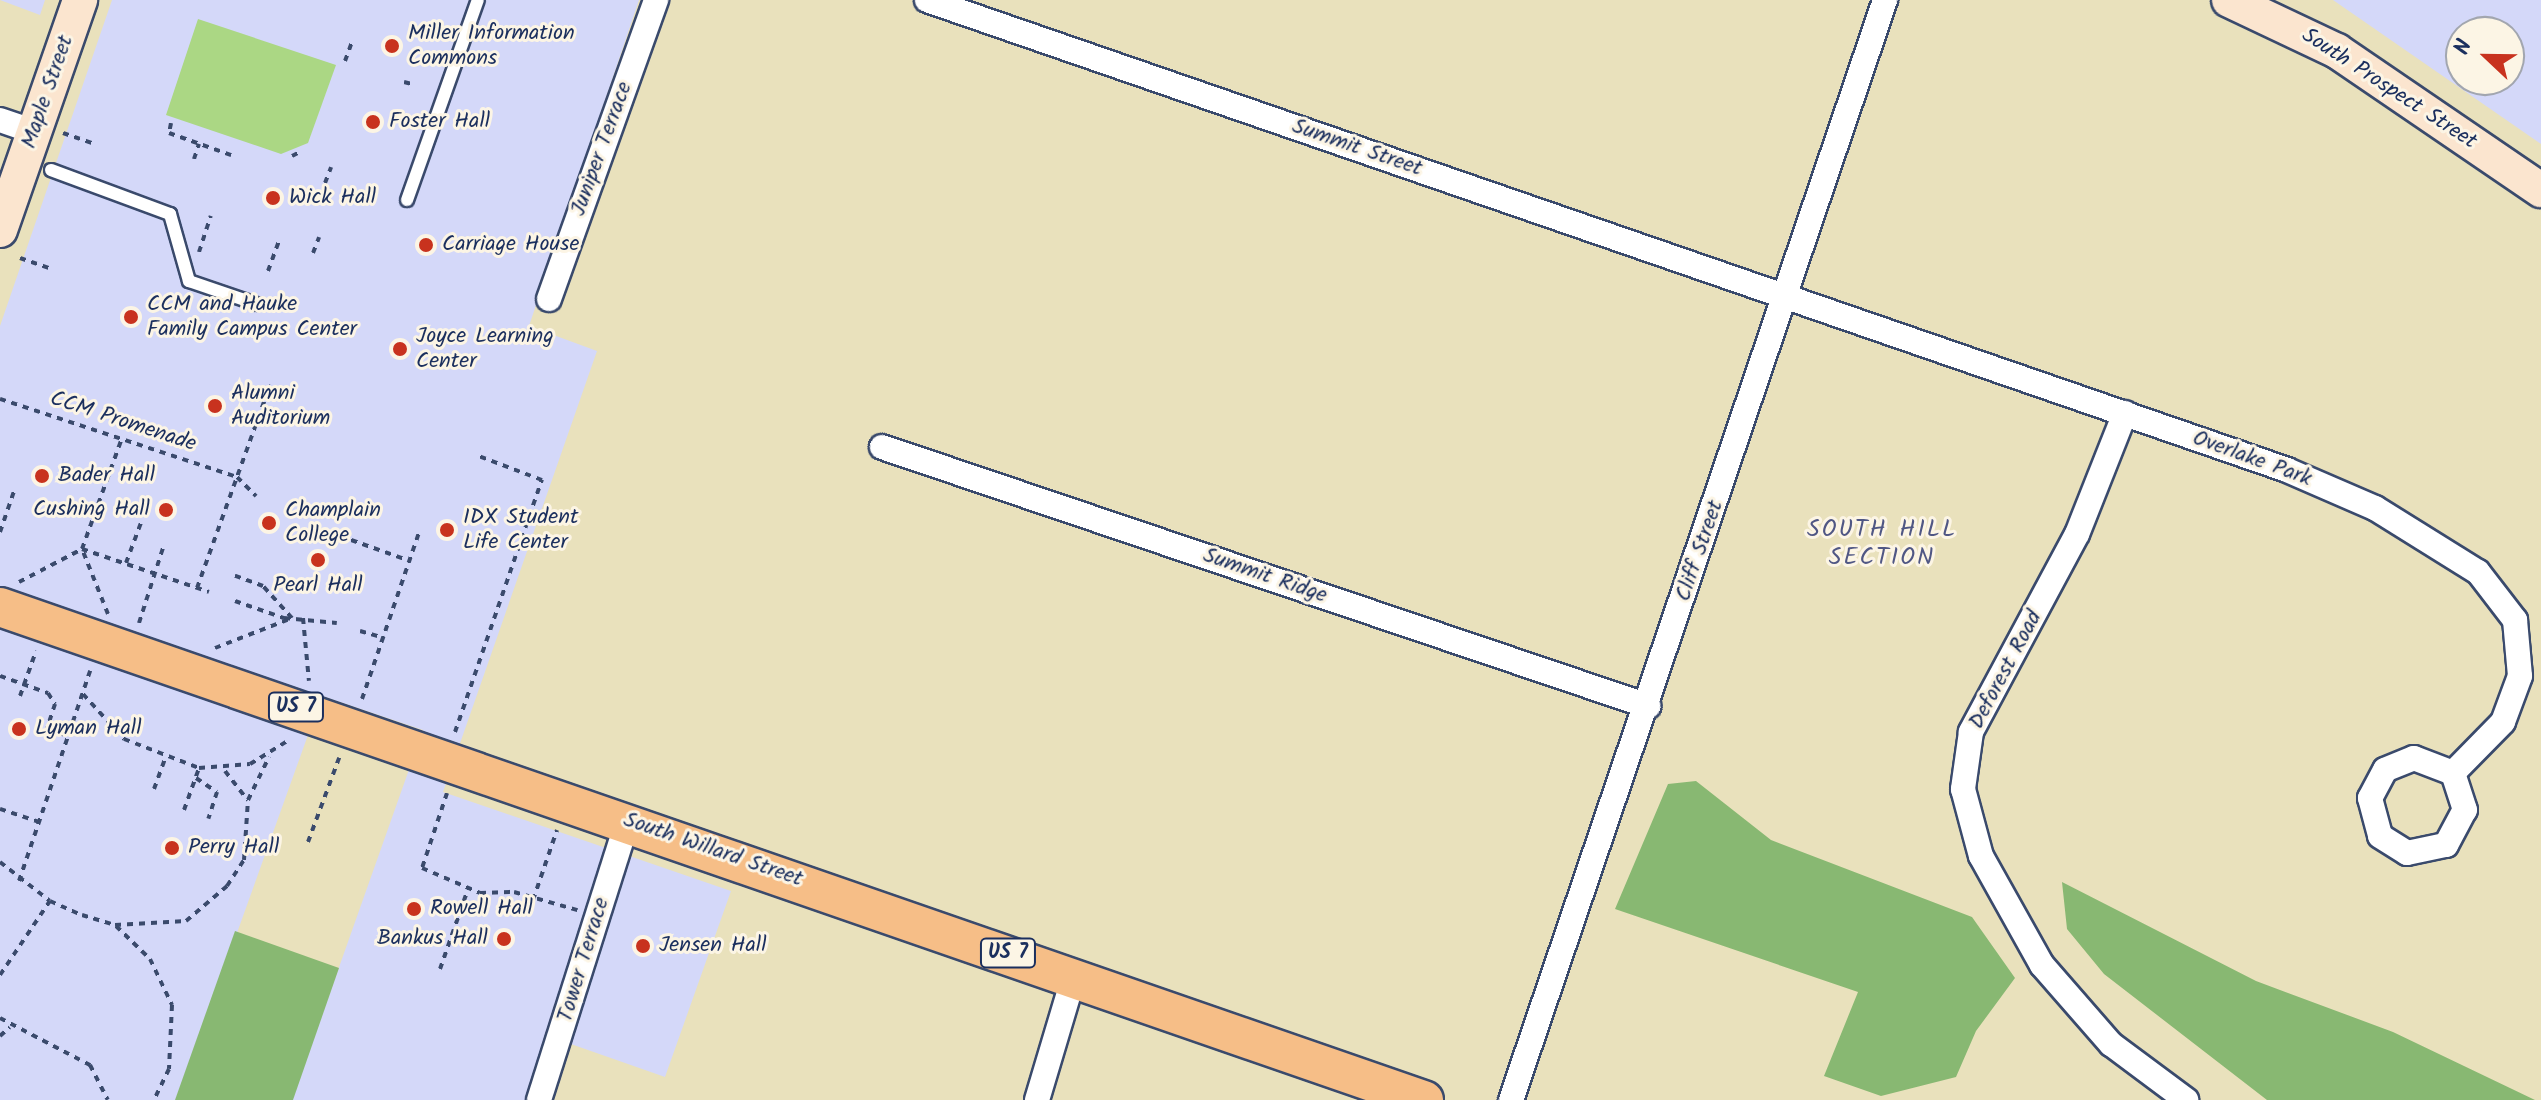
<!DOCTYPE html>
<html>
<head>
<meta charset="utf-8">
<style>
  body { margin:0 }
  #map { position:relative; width:2541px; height:1100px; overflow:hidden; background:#e9e1bc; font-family:Kalam,sans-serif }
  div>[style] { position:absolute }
  .built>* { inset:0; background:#d4d8f9 }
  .green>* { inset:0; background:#abd784 }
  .forest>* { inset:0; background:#88b872 }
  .path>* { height:4px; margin-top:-2px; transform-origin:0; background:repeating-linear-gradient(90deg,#3a4a6c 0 6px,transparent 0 12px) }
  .roads { filter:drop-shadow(2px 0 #3a4a6c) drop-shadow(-2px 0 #3a4a6c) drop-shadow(0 2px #3a4a6c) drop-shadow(0 -2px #3a4a6c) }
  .lane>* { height:12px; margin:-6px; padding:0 6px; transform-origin:6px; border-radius:6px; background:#fff }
  .street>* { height:24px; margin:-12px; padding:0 12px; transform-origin:12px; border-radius:12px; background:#fff }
  .secondary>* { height:34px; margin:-17px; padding:0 17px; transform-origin:17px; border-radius:17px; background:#fbe5cf }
  .primary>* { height:38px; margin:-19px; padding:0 19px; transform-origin:19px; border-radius:19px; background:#f6be87 }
  .dots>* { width:22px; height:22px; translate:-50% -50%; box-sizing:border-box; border:4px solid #fcf5e5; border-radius:50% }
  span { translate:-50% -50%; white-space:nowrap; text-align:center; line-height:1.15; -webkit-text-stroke:6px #fcf5e5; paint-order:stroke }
  .shield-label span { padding:2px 6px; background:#fcf5e5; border:2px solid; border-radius:6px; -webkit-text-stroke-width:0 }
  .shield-label { font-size:20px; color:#1b2f5e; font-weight:700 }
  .poi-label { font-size:22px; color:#1b2f5e }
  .left { translate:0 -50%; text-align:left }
  .right { translate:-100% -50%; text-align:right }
  .street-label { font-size:22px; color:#1b2f5e }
  .neighbourhood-label { font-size:24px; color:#505784; letter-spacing:2px }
  .north { position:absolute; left:2445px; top:16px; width:80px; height:80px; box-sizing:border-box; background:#fcf5e5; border:2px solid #a2a6af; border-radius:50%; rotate:292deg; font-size:22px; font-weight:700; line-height:32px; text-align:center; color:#1b2f5e }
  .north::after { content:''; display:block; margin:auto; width:28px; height:36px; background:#c8321e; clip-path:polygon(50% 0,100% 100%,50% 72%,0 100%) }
</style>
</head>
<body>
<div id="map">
  <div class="built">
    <i style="clip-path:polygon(0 0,45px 0,40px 15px)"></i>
    <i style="clip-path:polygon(112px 0,639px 0,529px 326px,597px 351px,443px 792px,731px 891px,665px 1077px,548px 1036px,525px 1100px,292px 1100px,423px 730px,322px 696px,177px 1100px,0 1100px,0 326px)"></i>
    <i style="clip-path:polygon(evenodd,2333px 0,2541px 0,2541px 144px,2333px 0,2461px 32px,2509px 32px,2509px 80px,2461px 80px,2461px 32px)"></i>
  </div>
  <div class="green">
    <i style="clip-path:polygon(198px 19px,336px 65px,308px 143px,281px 154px,166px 115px)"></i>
  </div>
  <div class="forest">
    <i style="clip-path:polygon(1696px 781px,1771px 840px,1972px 917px,2015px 978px,1976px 1031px,1956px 1077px,1881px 1096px,1824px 1076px,1858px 992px,1615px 909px,1668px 784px)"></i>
    <i style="clip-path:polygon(2062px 882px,2256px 981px,2393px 1032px,2535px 1100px,2267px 1100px,2104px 974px,2067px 929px)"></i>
    <i style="clip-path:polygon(235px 931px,339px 968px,293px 1100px,175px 1100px)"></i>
  </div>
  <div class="path">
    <i style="left:345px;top:61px;width:23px;rotate:-70deg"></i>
    <i style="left:404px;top:82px;width:8px;rotate:14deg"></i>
    <i style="left:171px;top:123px;width:10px;rotate:101deg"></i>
    <i style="left:169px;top:133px;width:66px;rotate:19.5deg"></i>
    <i style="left:63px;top:133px;width:34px;rotate:19deg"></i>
    <i style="left:292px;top:156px;width:11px;rotate:-27deg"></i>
    <i style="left:194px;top:159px;width:16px;rotate:-72deg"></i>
    <i style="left:325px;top:183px;width:17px;rotate:-69deg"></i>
    <i style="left:199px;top:252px;width:38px;rotate:-72deg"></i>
    <i style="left:313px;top:253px;width:17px;rotate:-69deg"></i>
    <i style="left:20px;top:258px;width:34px;rotate:19deg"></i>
    <i style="left:268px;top:271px;width:33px;rotate:-70deg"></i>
    <i style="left:0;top:399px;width:250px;rotate:18.2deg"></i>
    <i style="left:237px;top:477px;width:27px;rotate:45deg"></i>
    <i style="left:0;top:532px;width:43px;rotate:-71.1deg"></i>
    <i style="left:340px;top:536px;width:74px;rotate:19.7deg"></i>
    <i style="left:126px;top:563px;width:46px;rotate:-69.6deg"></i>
    <i style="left:19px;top:582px;width:71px;rotate:-27.6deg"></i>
    <i style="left:82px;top:549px;width:134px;rotate:18.7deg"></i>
    <i style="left:197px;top:588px;width:216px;rotate:-70.2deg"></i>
    <i style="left:235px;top:601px;width:52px;rotate:19.1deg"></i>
    <i style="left:284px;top:618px;width:53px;rotate:5.4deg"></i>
    <i style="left:108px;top:614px;width:70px;rotate:-111.8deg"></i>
    <i style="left:82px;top:549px;width:118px;rotate:-70.2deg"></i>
    <i style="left:303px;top:618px;width:63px;rotate:84.6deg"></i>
    <i style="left:139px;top:623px;width:79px;rotate:-72.3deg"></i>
    <i style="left:360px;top:631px;width:25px;rotate:16deg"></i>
    <i style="left:215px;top:648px;width:83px;rotate:-21.3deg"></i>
    <i style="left:292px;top:618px;width:43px;rotate:-132.2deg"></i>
    <i style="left:263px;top:586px;width:30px;rotate:-160deg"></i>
    <i style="left:0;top:676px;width:51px;rotate:19.5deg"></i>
    <i style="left:48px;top:693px;width:13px;rotate:58deg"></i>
    <i style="left:55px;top:704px;width:26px;rotate:108deg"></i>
    <i style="left:47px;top:729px;width:22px;rotate:18deg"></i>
    <i style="left:83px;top:694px;width:61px;rotate:47.7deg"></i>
    <i style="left:124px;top:739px;width:80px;rotate:21.1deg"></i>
    <i style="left:199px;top:768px;width:51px;rotate:-4.5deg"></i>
    <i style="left:250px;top:764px;width:46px;rotate:-31.6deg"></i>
    <i style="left:20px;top:696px;width:48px;rotate:-70.4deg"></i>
    <i style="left:362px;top:699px;width:179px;rotate:-71.1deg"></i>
    <i style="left:455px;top:732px;width:267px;rotate:-71deg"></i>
    <i style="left:542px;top:480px;width:71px;rotate:-159.3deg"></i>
    <i style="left:225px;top:771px;width:37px;rotate:52deg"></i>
    <i style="left:196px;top:778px;width:25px;rotate:34deg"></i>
    <i style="left:217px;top:792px;width:28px;rotate:108deg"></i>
    <i style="left:154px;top:789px;width:32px;rotate:-70deg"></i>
    <i style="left:447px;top:793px;width:79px;rotate:108.4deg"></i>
    <i style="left:422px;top:868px;width:63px;rotate:23.3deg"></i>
    <i style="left:480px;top:893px;width:34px;rotate:-2deg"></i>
    <i style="left:514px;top:892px;width:66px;rotate:15.9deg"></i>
    <i style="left:0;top:809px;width:41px;rotate:18.4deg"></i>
    <i style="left:184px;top:810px;width:45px;rotate:-70.3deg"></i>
    <i style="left:308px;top:842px;width:90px;rotate:-69.7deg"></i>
    <i style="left:0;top:862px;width:63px;rotate:38deg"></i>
    <i style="left:50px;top:901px;width:35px;rotate:24deg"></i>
    <i style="left:82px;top:915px;width:34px;rotate:17deg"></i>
    <i style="left:115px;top:925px;width:71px;rotate:-3.2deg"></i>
    <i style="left:186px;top:921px;width:54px;rotate:-40.5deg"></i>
    <i style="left:227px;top:886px;width:31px;rotate:-57deg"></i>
    <i style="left:244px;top:860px;width:60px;rotate:-86.2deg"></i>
    <i style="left:248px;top:800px;width:48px;rotate:-64deg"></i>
    <i style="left:19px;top:881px;width:222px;rotate:-71.3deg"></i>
    <i style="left:533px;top:900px;width:74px;rotate:-71.1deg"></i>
    <i style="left:116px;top:926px;width:47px;rotate:44.1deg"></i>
    <i style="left:150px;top:959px;width:51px;rotate:64.4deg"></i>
    <i style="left:172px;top:1005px;width:64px;rotate:92.7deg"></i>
    <i style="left:169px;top:1069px;width:34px;rotate:116deg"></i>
    <i style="left:440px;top:969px;width:85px;rotate:-70.7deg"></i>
    <i style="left:0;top:975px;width:89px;rotate:-56deg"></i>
    <i style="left:0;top:1018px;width:102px;rotate:27.6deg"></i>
    <i style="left:90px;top:1065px;width:39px;rotate:63deg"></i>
    <i style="left:0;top:1036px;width:13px;rotate:-42deg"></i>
  </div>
  <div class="roads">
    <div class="lane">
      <i style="left:51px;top:170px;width:127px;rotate:20.3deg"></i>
      <i style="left:170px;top:214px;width:70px;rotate:74.2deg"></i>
      <i style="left:189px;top:281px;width:71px;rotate:18.9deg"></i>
      <i style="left:407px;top:200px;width:212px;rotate:-70.5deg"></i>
    </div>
    <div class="street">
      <i style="left:927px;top:0;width:1439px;rotate:19.06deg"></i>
      <i style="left:2287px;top:470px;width:96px;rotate:23.4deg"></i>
      <i style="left:2375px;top:508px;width:121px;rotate:31.9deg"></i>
      <i style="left:2478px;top:572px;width:61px;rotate:52.4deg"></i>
      <i style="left:2515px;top:620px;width:56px;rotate:84.9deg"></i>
      <i style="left:2520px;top:676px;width:49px;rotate:110.3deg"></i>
      <i style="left:2503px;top:722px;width:71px;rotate:134.4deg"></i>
      <i style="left:2453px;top:773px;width:42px;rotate:-159deg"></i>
      <i style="left:2414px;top:758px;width:31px;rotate:158deg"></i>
      <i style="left:2385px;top:770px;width:32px;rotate:118deg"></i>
      <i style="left:2370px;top:798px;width:39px;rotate:75deg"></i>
      <i style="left:2380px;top:836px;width:32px;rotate:32deg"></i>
      <i style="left:2407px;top:853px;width:40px;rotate:-12deg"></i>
      <i style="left:2446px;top:845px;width:40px;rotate:-62deg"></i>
      <i style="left:2465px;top:810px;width:39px;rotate:-108deg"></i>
      <i style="left:0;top:120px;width:36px;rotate:19deg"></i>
      <i style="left:549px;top:299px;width:318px;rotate:-70.3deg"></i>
      <i style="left:2125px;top:413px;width:130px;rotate:111.6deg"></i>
      <i style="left:2077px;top:534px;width:225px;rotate:118.2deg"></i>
      <i style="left:1971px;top:732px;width:58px;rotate:98deg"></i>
      <i style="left:1963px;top:789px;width:69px;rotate:75deg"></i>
      <i style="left:1981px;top:856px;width:125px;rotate:60.8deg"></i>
      <i style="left:2042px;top:965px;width:105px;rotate:48.9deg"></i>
      <i style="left:2111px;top:1044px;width:94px;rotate:36.7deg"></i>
      <i style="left:882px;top:447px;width:809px;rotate:18.68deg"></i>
      <i style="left:539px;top:1100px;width:294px;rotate:-72.4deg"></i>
      <i style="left:1037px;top:1100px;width:129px;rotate:-73.4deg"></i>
      <i style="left:1511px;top:1100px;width:1162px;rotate:-71.22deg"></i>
    </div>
    <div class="secondary">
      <i style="left:2229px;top:0;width:119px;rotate:25.3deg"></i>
      <i style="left:2337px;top:51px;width:247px;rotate:34.3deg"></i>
      <i style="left:0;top:230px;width:244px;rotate:-70.8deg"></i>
    </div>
    <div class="primary">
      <i style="left:0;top:607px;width:1507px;rotate:19.1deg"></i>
    </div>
  </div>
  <div class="dots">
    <i style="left:392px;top:46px;background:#c8321e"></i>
    <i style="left:373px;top:122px;background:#c8321e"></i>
    <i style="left:273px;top:198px;background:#c8321e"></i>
    <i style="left:426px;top:245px;background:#c8321e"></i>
    <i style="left:131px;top:317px;background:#c8321e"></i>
    <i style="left:400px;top:349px;background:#c8321e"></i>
    <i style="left:215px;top:406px;background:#c8321e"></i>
    <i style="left:42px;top:476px;background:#c8321e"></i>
    <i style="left:166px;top:510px;background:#c8321e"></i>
    <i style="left:269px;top:523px;background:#c8321e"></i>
    <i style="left:447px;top:530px;background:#c8321e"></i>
    <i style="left:318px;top:560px;background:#c8321e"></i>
    <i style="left:19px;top:729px;background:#c8321e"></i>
    <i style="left:172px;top:848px;background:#c8321e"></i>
    <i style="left:414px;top:909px;background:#c8321e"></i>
    <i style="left:504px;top:939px;background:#c8321e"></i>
    <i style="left:643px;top:946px;background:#c8321e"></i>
  </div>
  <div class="shield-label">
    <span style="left:296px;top:707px">US 7</span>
    <span style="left:1008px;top:953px">US 7</span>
  </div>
  <div class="poi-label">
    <span class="left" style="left:408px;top:46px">Miller Information<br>Commons</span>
    <span class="left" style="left:389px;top:122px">Foster Hall</span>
    <span class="left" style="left:289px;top:198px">Wick Hall</span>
    <span class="left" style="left:442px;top:245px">Carriage House</span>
    <span class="left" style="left:147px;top:317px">CCM and Hauke<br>Family Campus Center</span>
    <span class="left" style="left:416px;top:349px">Joyce Learning<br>Center</span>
    <span class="left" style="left:231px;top:406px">Alumni<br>Auditorium</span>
    <span class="left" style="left:58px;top:476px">Bader Hall</span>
    <span class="right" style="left:150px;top:510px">Cushing Hall</span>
    <span class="left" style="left:285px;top:523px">Champlain<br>College</span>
    <span class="left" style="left:463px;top:530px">IDX Student<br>Life Center</span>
    <span style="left:318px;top:586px">Pearl Hall</span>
    <span class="left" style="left:35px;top:729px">Lyman Hall</span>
    <span class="left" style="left:188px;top:848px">Perry Hall</span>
    <span class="left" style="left:430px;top:909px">Rowell Hall</span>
    <span class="right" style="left:488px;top:939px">Bankus Hall</span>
    <span class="left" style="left:659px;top:946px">Jensen Hall</span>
  </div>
  <div class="street-label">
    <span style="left:2389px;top:89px;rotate:33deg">South Prospect Street</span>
    <span style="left:48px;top:92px;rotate:-71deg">Maple Street</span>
    <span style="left:1357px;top:148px;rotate:19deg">Summit Street</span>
    <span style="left:602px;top:149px;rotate:-70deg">Juniper Terrace</span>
    <span style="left:123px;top:422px;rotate:18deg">CCM Promenade</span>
    <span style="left:2252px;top:459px;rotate:20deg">Overlake Park</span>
    <span style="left:1700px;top:551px;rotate:-71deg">Cliff Street</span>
    <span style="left:1265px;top:576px;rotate:19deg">Summit Ridge</span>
    <span style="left:2006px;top:670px;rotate:-62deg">Deforest Road</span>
    <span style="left:713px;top:850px;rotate:19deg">South Willard Street</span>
    <span style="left:584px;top:960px;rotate:-73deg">Tower Terrace</span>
  </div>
  <div class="neighbourhood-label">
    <span style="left:1882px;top:544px">SOUTH HILL<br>SECTION</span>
  </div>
  <div class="north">N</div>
</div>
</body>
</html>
